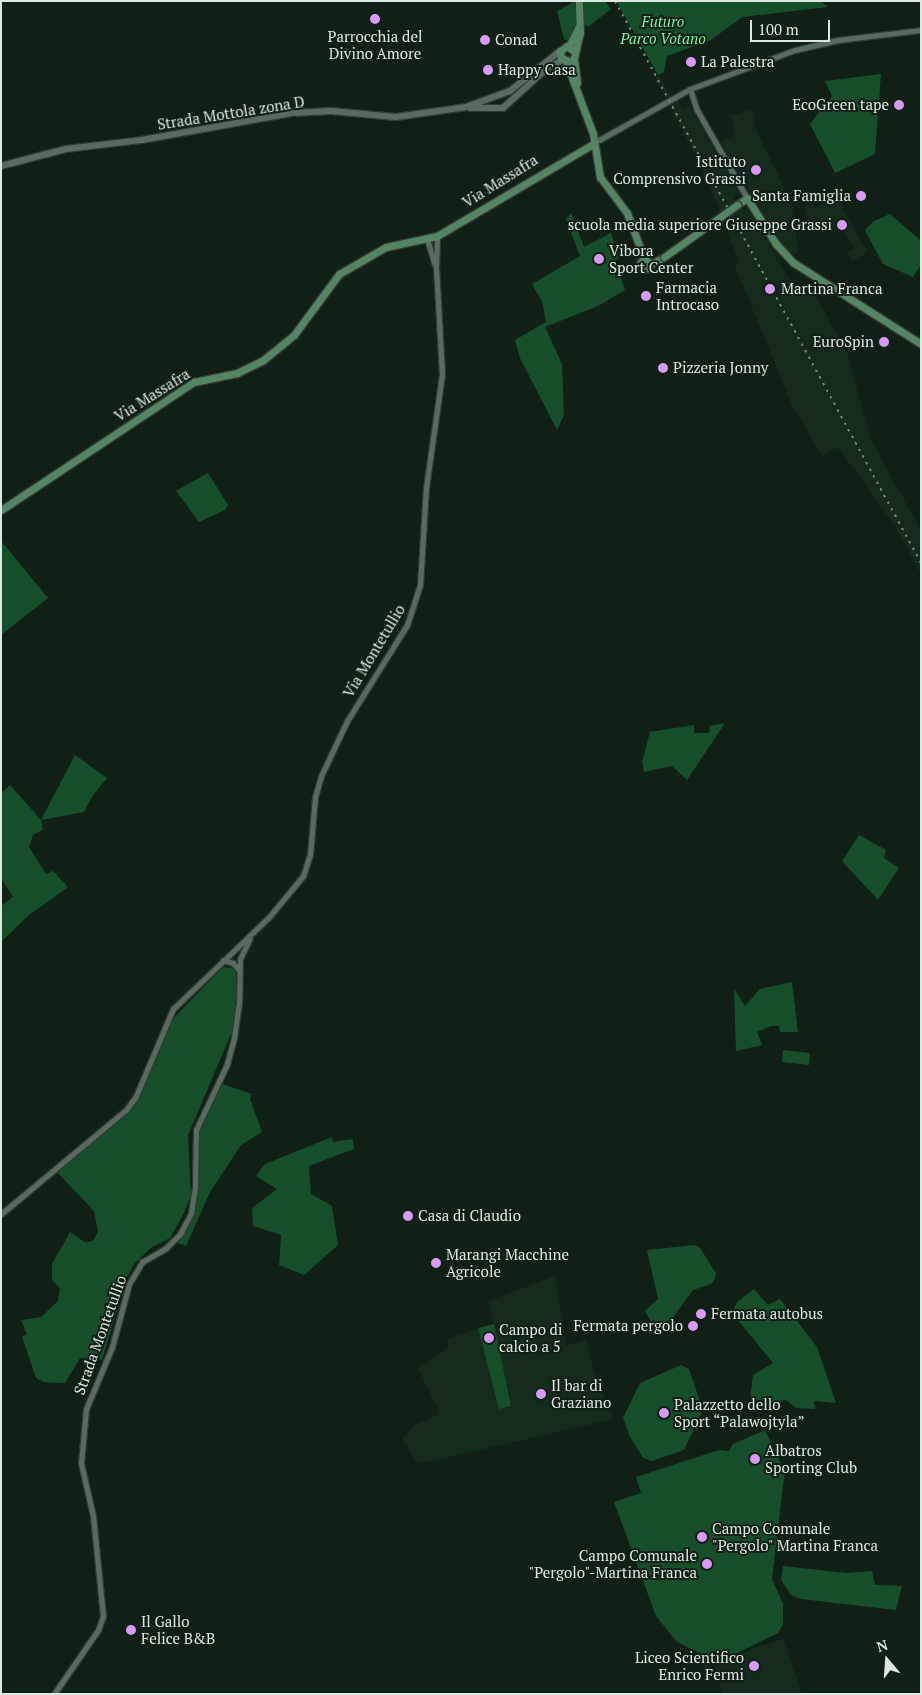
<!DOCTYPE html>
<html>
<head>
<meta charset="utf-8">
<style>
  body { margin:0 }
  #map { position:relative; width:922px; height:1695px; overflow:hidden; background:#102015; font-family:"PT Serif",serif }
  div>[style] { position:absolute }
  .built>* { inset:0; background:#142b1c }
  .green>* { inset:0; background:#164e2c }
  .roads { filter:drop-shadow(1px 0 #313a34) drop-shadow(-1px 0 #313a34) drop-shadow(0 1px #313a34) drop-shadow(0 -1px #313a34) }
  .tertiary>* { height:5px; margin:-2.5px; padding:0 2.5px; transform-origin:2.5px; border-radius:2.5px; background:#596b5e }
  .secondary>* { height:6px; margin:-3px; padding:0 3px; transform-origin:3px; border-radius:3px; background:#596b5e }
  .primary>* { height:7px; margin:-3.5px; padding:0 3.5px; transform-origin:3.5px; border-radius:3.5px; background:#548463 }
  .primary>.ring { margin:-3.5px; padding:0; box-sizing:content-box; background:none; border:7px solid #548463; border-radius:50% }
  .rail>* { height:2px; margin-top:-1px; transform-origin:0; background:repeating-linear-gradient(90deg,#758278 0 2.5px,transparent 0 7.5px) }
  .bridges { filter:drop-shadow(1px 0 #313a34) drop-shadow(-1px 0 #313a34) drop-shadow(0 1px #313a34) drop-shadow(0 -1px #313a34) }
  .primary-bridge>* { height:7px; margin:-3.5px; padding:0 3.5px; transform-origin:3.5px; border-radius:3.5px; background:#548463 }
  .dots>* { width:14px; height:14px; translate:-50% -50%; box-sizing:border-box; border:2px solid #102015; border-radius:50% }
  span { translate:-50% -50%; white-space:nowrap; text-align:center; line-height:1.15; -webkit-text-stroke:4px #102015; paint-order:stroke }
  .park-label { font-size:15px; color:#7bf0a2; font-style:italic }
  .poi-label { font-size:15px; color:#dee8e0 }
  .left { translate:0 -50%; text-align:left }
  .right { translate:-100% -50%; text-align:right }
  .street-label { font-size:15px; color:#dee8e0 }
  .frame { position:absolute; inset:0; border:2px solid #dee8e0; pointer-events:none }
  .north { position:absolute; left:862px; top:1635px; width:50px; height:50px; -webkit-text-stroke:4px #102015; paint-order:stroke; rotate:342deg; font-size:14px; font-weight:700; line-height:20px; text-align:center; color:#dee8e0 }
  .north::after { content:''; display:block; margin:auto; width:18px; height:22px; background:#dee8e0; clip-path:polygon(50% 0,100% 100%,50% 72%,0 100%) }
  .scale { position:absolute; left:750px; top:20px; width:80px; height:22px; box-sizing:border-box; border:2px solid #dee8e0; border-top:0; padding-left:6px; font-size:15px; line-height:18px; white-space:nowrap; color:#dee8e0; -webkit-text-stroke:4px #102015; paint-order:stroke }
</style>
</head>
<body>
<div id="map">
  <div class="built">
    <i style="clip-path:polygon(660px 76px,673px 102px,677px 100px,683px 110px,690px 107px,737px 190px,734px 200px,738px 209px,747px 210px,752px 215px,797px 293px,811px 286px,847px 353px,871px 439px,921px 531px,921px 574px,895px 526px,838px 447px,822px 456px,791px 403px,735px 266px,739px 263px,718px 206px,695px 154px,655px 78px)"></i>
    <i style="clip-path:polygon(752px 109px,756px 130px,792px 203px,798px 252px,792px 255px,773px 234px,721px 142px,736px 134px,730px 116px)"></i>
    <i style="clip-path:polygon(832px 190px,868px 252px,852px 261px,847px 252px,854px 248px,842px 229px,836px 232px,829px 220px,811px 228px,804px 214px,807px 212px,805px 207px,812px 204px,814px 209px,824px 203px,824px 194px)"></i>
    <i style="clip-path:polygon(555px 1276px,566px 1346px,586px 1339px,594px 1371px,614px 1419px,418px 1464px,402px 1439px,415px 1425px,440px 1414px,418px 1368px,448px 1349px,448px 1338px,494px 1324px,488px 1301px)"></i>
    <i style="clip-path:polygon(783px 1639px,802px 1694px,723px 1694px,715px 1673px,717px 1661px)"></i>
  </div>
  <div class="green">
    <i style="clip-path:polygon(576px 1px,576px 23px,572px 38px,568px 41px,564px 39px,557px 11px)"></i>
    <i style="clip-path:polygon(581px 1px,605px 1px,611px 9px,589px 26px,581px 25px)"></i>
    <i style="clip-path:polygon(616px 1px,821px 1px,827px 7px,742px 17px,711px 40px,667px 56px,664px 72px,658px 75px)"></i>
    <i style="clip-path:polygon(881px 74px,875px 154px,835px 173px,810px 124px,832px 96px,825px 81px)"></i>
    <i style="clip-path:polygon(571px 213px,584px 247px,611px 233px,619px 258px,615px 260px,625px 290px,598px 306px,545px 327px,562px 364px,564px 415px,557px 430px,520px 358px,515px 340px,546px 322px,542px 301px,532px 284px,580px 256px,566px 219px)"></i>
    <i style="clip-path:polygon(890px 214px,921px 241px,921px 265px,913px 277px,883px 264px,865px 230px,874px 221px)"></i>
    <i style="clip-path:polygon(208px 473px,228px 505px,225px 510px,199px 522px,176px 491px)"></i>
    <i style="clip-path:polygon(1px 541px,48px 598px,1px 635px)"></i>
    <i style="clip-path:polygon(725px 723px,687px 780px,672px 766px,644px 772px,642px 762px,650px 732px,694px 725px,694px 733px,709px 733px,710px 726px)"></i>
    <i style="clip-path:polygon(75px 755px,107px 778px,91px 798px,84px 812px,41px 820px,43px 830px,33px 835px,29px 847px,46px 874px,53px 871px,68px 887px,29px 915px,1px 942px,1px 906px,13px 897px,1px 878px,1px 793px,10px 785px,41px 820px)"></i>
    <i style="clip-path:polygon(859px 835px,886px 850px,884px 858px,899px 868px,878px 900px,842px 861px)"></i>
    <i style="clip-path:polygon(223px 967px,235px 968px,237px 991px,232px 1032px,188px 1135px,191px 1195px,184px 1213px,170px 1238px,152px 1247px,134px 1264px,127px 1277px,102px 1360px,80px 1358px,65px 1383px,44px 1382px,36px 1378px,22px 1337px,27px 1334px,21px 1320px,41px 1317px,58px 1301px,60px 1288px,52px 1280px,52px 1264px,70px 1232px,86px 1243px,94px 1240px,98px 1231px,94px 1211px,56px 1171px,129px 1111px,169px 1023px)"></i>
    <i style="clip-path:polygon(792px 982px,798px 1032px,780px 1032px,779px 1026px,771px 1026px,757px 1032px,762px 1045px,736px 1051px,734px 989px,745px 1006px,760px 989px)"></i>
    <i style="clip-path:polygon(783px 1050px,810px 1053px,809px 1065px,782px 1062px)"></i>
    <i style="clip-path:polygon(222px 1084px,252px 1094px,250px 1099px,262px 1132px,241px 1145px,210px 1192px,186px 1246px,174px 1242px,194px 1204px,195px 1147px,203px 1122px)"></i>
    <i style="clip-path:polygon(332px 1137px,333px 1142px,353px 1139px,354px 1149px,309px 1166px,311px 1194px,332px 1206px,338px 1245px,304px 1275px,279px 1265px,281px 1235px,253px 1226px,252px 1208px,277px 1189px,256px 1176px,265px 1164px)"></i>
    <i style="clip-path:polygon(695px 1245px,700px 1248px,716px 1273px,715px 1279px,711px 1284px,693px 1290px,663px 1331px,655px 1329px,645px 1311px,658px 1299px,647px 1250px)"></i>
    <i style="clip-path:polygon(754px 1289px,768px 1305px,780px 1299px,817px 1347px,836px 1403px,814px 1401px,815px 1409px,796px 1408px,786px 1400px,770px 1403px,750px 1399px,753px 1375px,773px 1363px,732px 1313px,737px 1302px)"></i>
    <i style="clip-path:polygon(494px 1324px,511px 1406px,499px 1409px,478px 1328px)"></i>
    <i style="clip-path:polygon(681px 1365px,689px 1369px,703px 1410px,684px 1450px,652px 1461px,643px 1458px,630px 1437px,623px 1418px,640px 1383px)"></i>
    <i style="clip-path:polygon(765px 1430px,781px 1464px,780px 1469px,785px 1469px,772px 1579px,783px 1604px,783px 1624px,778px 1633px,737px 1653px,708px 1657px,677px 1642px,656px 1616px,614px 1502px,641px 1493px,636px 1477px,719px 1450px,729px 1451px,733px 1444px)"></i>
    <i style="clip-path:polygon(783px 1566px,846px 1573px,872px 1571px,875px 1585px,902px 1586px,896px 1610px,801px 1599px,791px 1595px,781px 1580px)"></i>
  </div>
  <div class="roads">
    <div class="tertiary">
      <i style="left:690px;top:89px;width:22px;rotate:72deg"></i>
      <i style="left:697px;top:110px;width:101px;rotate:60.4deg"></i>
      <i style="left:599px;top:140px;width:104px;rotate:-29.3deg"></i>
      <i style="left:690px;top:89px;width:112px;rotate:-20.4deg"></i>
      <i style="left:795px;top:50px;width:44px;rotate:-13.1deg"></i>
      <i style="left:838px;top:40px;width:84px;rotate:-6.9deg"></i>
      <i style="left:427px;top:239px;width:27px;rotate:73deg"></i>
      <i style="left:223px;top:960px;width:10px;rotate:17deg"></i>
      <i style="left:233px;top:963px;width:8px;rotate:50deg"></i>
      <i style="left:1px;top:1214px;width:163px;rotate:-39.8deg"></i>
      <i style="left:126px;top:1110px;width:17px;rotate:-54deg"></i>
      <i style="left:136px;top:1096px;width:95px;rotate:-67deg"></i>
      <i style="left:173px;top:1009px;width:133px;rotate:-43.8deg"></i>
      <i style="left:269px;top:917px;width:53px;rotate:-50.3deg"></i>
      <i style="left:303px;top:876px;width:22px;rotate:-72deg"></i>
      <i style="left:310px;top:855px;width:58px;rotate:-85.1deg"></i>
      <i style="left:315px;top:797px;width:22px;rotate:-74deg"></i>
      <i style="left:321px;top:776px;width:61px;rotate:-64.7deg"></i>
      <i style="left:347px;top:721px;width:113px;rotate:-58deg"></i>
      <i style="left:407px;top:625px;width:42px;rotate:-72deg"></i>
      <i style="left:420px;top:585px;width:97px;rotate:-86.5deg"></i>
      <i style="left:426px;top:488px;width:115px;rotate:-82deg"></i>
      <i style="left:442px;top:374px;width:106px;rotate:-93.2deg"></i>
      <i style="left:436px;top:268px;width:32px;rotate:-88deg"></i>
      <i style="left:54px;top:1694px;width:78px;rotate:-55.5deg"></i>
      <i style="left:98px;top:1630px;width:15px;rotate:-70deg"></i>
      <i style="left:103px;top:1616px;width:100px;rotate:-95.7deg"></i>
      <i style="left:93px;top:1516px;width:54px;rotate:-102.8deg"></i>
      <i style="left:81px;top:1463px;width:54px;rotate:-84.7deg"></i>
      <i style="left:86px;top:1409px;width:67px;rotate:-67.2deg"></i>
      <i style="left:112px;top:1347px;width:65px;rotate:-74.9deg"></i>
      <i style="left:129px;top:1284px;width:26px;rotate:-59deg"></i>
      <i style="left:142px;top:1262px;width:28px;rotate:-30deg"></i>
      <i style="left:166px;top:1248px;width:20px;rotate:-45deg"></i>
      <i style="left:180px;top:1234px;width:24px;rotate:-62deg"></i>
      <i style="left:191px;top:1213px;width:26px;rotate:-81deg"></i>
      <i style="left:195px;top:1187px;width:57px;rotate:-89deg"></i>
      <i style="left:196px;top:1130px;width:73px;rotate:-64.8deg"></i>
      <i style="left:227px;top:1064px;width:27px;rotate:-75deg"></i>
      <i style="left:234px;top:1038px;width:34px;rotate:-82deg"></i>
      <i style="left:239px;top:1004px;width:45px;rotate:-88.7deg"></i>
      <i style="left:240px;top:959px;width:23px;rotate:-65deg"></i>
    </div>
    <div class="secondary">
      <i style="left:470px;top:108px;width:33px"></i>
      <i style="left:503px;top:108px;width:58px;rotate:-42.2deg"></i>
      <i style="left:546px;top:69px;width:18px;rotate:-29deg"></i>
      <i style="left:1px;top:166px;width:67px;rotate:-14.7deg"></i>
      <i style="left:66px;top:149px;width:77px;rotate:-6.8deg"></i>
      <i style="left:142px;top:140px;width:152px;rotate:-10.2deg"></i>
      <i style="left:292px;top:113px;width:39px;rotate:-3deg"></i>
      <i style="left:331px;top:111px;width:65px;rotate:5.3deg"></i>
      <i style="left:396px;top:117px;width:71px;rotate:-8.1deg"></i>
      <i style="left:466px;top:107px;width:47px;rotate:-20deg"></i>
      <i style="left:510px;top:91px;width:64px;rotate:-38.7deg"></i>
    </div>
    <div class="primary">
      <i style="left:569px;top:46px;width:22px;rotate:-63deg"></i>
      <i style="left:569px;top:61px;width:9px;rotate:-159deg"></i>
      <i style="left:561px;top:58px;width:7px;rotate:-98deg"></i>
      <i style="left:560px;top:51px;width:9px;rotate:-36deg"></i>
      <i style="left:567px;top:46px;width:10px;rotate:37deg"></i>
      <i style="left:566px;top:62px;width:77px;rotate:69.4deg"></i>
      <i style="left:593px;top:134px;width:44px;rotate:80.8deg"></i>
      <i style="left:600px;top:177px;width:45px;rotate:53.1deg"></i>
      <i style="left:627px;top:213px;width:51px;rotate:69.4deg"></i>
      <i style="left:577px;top:83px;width:25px;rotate:-97deg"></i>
      <i style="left:574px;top:58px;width:26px;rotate:-77deg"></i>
      <i style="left:580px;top:33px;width:32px;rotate:-92deg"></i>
      <i style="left:737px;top:205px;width:12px;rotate:-35deg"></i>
      <i style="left:747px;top:198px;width:54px;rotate:57.8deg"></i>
      <i style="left:776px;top:244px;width:26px;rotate:47deg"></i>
      <i style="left:794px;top:263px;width:151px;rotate:32.5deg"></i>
      <i class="ring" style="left:640.5px;top:260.5px;width:2px;height:2px"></i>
      <i style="left:649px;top:265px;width:17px;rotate:-28deg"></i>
      <i style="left:1px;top:510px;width:232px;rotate:-33.6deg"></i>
      <i style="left:194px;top:382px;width:44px;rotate:-11.8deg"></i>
      <i style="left:237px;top:373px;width:28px;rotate:-26deg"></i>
      <i style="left:262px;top:361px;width:41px;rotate:-39.1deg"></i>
      <i style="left:294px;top:335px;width:76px;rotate:-53.6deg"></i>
      <i style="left:339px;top:274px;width:54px;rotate:-29.9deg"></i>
      <i style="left:386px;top:247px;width:52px;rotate:-12.2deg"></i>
      <i style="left:437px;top:236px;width:181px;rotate:-30.5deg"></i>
    </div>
  </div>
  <div class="rail">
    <i style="left:615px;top:1px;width:640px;rotate:61.43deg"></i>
  </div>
  <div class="bridges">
    <div class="primary-bridge">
      <i style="left:664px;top:257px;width:90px;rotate:-35.5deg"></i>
    </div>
  </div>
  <div class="dots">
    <i style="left:375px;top:19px;background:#d99af7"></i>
    <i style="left:485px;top:40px;background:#d99af7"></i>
    <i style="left:691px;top:62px;background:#d99af7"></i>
    <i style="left:488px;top:70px;background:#d99af7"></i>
    <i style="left:899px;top:105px;background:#d99af7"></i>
    <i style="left:756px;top:170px;background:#d99af7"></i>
    <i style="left:861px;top:196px;background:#d99af7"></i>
    <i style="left:842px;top:225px;background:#d99af7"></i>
    <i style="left:599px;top:259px;background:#d99af7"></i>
    <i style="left:770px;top:289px;background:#d99af7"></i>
    <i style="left:646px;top:296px;background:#d99af7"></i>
    <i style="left:884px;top:342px;background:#d99af7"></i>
    <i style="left:663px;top:368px;background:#d99af7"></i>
    <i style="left:408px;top:1216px;background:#d99af7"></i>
    <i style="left:436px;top:1263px;background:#d99af7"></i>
    <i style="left:701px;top:1314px;background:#d99af7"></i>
    <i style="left:693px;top:1326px;background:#d99af7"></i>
    <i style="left:489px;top:1338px;background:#d99af7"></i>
    <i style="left:541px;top:1394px;background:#d99af7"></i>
    <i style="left:664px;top:1413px;background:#d99af7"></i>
    <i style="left:755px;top:1459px;background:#d99af7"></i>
    <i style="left:702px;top:1537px;background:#d99af7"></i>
    <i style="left:707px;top:1564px;background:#d99af7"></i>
    <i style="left:131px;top:1630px;background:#d99af7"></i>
    <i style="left:754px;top:1666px;background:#d99af7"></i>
  </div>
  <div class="park-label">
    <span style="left:663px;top:30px">Futuro<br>Parco Votano</span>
  </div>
  <div class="poi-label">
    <span style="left:375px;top:45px">Parrocchia del<br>Divino Amore</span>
    <span class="left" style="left:495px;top:40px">Conad</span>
    <span class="left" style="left:701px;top:62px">La Palestra</span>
    <span class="left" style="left:498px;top:70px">Happy Casa</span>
    <span class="right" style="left:889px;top:105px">EcoGreen tape</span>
    <span class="right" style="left:746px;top:170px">Istituto<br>Comprensivo Grassi</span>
    <span class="right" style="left:851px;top:196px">Santa Famiglia</span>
    <span class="right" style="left:832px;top:225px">scuola media superiore Giuseppe Grassi</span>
    <span class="left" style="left:609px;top:259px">Vibora<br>Sport Center</span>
    <span class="left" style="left:656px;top:296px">Farmacia<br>Introcaso</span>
    <span class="left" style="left:781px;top:289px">Martina Franca</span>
    <span class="right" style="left:874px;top:342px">EuroSpin</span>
    <span class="left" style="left:673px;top:368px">Pizzeria Jonny</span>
    <span class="left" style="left:418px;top:1216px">Casa di Claudio</span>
    <span class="left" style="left:446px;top:1263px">Marangi Macchine<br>Agricole</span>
    <span class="left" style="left:711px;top:1314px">Fermata autobus</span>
    <span class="right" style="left:683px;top:1326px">Fermata pergolo</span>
    <span class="left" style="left:499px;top:1338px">Campo di<br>calcio a 5</span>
    <span class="left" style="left:551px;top:1394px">Il bar di<br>Graziano</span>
    <span class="left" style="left:674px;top:1413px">Palazzetto dello<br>Sport “Palawojtyla”</span>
    <span class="left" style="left:765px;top:1459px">Albatros<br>Sporting Club</span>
    <span class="left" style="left:712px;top:1537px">Campo Comunale<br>"Pergolo" Martina Franca</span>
    <span class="right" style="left:697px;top:1564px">Campo Comunale<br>"Pergolo"-Martina Franca</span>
    <span class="left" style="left:141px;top:1630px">Il Gallo<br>Felice B&amp;B</span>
    <span class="right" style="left:744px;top:1666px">Liceo Scientifico<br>Enrico Fermi</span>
  </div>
  <div class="street-label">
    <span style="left:231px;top:113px;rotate:-9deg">Strada Mottola zona D</span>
    <span style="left:500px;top:181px;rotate:-32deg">Via Massafra</span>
    <span style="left:152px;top:395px;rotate:-32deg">Via Massafra</span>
    <span style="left:374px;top:651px;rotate:-59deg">Via Montetullio</span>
    <span style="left:100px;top:1335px;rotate:-70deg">Strada Montetullio</span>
  </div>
  <div class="frame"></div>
  <div class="north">N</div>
  <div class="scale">100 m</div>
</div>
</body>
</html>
